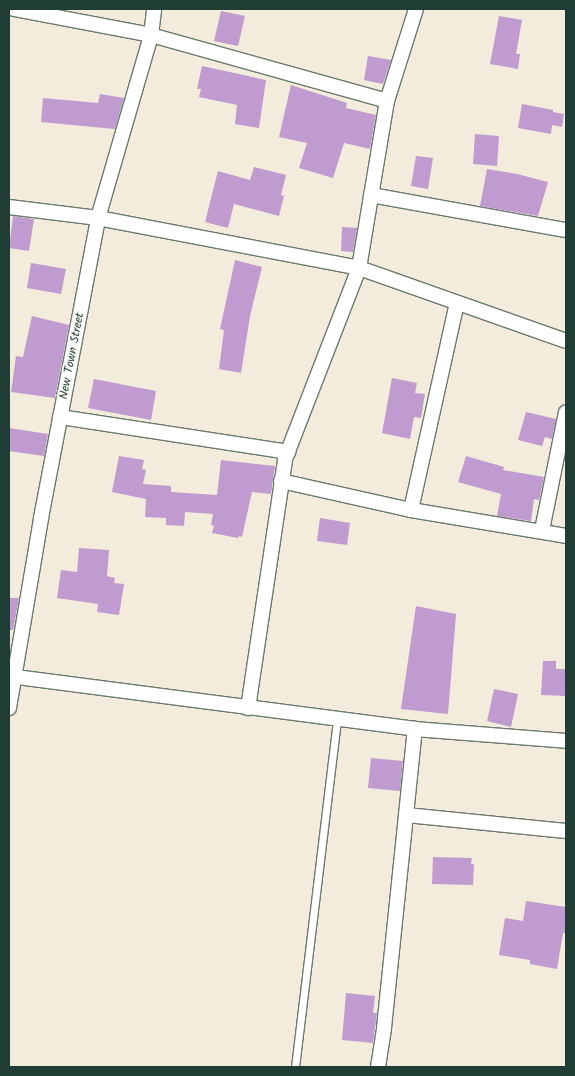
<!DOCTYPE html>
<html>
<head>
<meta charset="utf-8">
<style>
  body { margin:0 }
  #map { position:relative; width:575px; height:1076px; overflow:hidden; background:#f3ebdb; font-family:Kalam,sans-serif }
  div>[style] { position:absolute }
  .building>* { inset:0; background:#c09bcf }
  .roads { filter:drop-shadow(1px 0 #697a6e) drop-shadow(-1px 0 #697a6e) drop-shadow(0 1px #697a6e) drop-shadow(0 -1px #697a6e) }
  .lane>* { height:7px; margin:-3.5px; padding:0 3.5px; transform-origin:3.5px; border-radius:3.5px; background:#fff }
  .street>* { height:14px; margin:-7px; padding:0 7px; transform-origin:7px; border-radius:7px; background:#fff }
  span { translate:-50% -50%; white-space:nowrap; text-align:center; line-height:1.15; -webkit-text-stroke:4px #f6f6f2; paint-order:stroke }
  .street-label { font-size:12px; color:#1f3d34 }
  .frame { position:absolute; inset:0; border:10px solid #1f3d34; pointer-events:none }
</style>
</head>
<body>
<div id="map">
  <div class="building">
    <i style="clip-path:polygon(221px 11px,245px 16px,238px 46px,214px 41px)"></i>
    <i style="clip-path:polygon(499px 16px,522px 20px,516px 54px,520px 54px,518px 69px,490px 64px)"></i>
    <i style="clip-path:polygon(368px 56px,391px 60px,383px 84px,364px 80px)"></i>
    <i style="clip-path:polygon(202px 66px,266px 80px,259px 128px,235px 124px,237px 105px,199px 97px,201px 89px,197px 89px)"></i>
    <i style="clip-path:polygon(291px 85px,347px 103px,346px 108px,376px 115px,370px 149px,344px 143px,333px 178px,299px 168px,307px 143px,279px 137px)"></i>
    <i style="clip-path:polygon(100px 94px,124px 98px,115px 129px,41px 122px,43px 98px,98px 103px)"></i>
    <i style="clip-path:polygon(522px 104px,553px 110px,553px 112px,564px 114px,562px 127px,552px 125px,551px 134px,518px 128px)"></i>
    <i style="clip-path:polygon(475px 134px,499px 136px,497px 166px,473px 164px)"></i>
    <i style="clip-path:polygon(416px 156px,433px 158px,428px 189px,411px 186px)"></i>
    <i style="clip-path:polygon(254px 167px,286px 175px,281px 195px,284px 196px,279px 216px,234px 204px,228px 228px,205px 222px,218px 171px,250px 180px)"></i>
    <i style="clip-path:polygon(487px 169px,517px 174px,548px 182px,538px 216px,480px 206px)"></i>
    <i style="clip-path:polygon(13px 216px,34px 219px,29px 251px,9px 248px)"></i>
    <i style="clip-path:polygon(342px 227px,357px 228px,353px 252px,341px 251px)"></i>
    <i style="clip-path:polygon(235px 260px,262px 267px,250px 316px,241px 373px,219px 369px,224px 330px,220px 329px)"></i>
    <i style="clip-path:polygon(31px 263px,66px 269px,61px 294px,27px 288px)"></i>
    <i style="clip-path:polygon(32px 316px,69px 325px,55px 398px,11px 392px,16px 356px,23px 357px)"></i>
    <i style="clip-path:polygon(392px 378px,417px 383px,415px 393px,425px 394px,421px 418px,414px 417px,410px 439px,382px 433px)"></i>
    <i style="clip-path:polygon(94px 379px,156px 391px,151px 420px,88px 408px)"></i>
    <i style="clip-path:polygon(526px 412px,556px 419px,552px 439px,545px 437px,542px 446px,518px 440px)"></i>
    <i style="clip-path:polygon(9px 428px,48px 434px,44px 456px,9px 451px)"></i>
    <i style="clip-path:polygon(119px 456px,144px 460px,142px 469px,146px 470px,143px 484px,171px 486px,171px 492px,217px 495px,221px 460px,275px 466px,271px 494px,252px 492px,242px 537px,239px 536px,238px 538px,212px 533px,214px 526px,211px 525px,213px 514px,185px 512px,184px 526px,166px 525px,166px 518px,145px 517px,146px 499px,112px 492px)"></i>
    <i style="clip-path:polygon(466px 456px,504px 467px,503px 470px,544px 477px,539px 500px,534px 499px,531px 521px,497px 516px,501px 494px,458px 482px)"></i>
    <i style="clip-path:polygon(320px 518px,350px 523px,347px 545px,317px 541px)"></i>
    <i style="clip-path:polygon(79px 548px,109px 550px,107px 576px,115px 578px,114px 583px,124px 584px,119px 615px,97px 612px,98px 604px,57px 598px,61px 570px,77px 572px)"></i>
    <i style="clip-path:polygon(9px 598px,19px 598px,13px 630px,9px 630px)"></i>
    <i style="clip-path:polygon(416px 606px,456px 614px,448px 714px,401px 709px)"></i>
    <i style="clip-path:polygon(543px 661px,556px 661px,556px 669px,566px 669px,566px 696px,541px 695px)"></i>
    <i style="clip-path:polygon(494px 689px,518px 694px,511px 727px,487px 721px)"></i>
    <i style="clip-path:polygon(371px 758px,403px 761px,400px 791px,368px 788px)"></i>
    <i style="clip-path:polygon(433px 857px,472px 858px,471px 864px,474px 864px,473px 885px,432px 884px)"></i>
    <i style="clip-path:polygon(526px 901px,566px 907px,566px 933px,563px 933px,557px 969px,530px 964px,530px 960px,499px 955px,505px 918px,523px 921px)"></i>
    <i style="clip-path:polygon(346px 993px,375px 996px,373px 1013px,377px 1013px,373px 1043px,342px 1040px)"></i>
  </div>
  <div class="roads">
    <div class="lane">
      <i style="left:295px;top:1067px;width:351px;rotate:-83.1deg"></i>
    </div>
    <div class="street">
      <i style="left:14px;top:9px;width:139px;rotate:10.7deg"></i>
      <i style="left:151px;top:35px;width:245px;rotate:15.6deg"></i>
      <i style="left:371px;top:195px;width:198px;rotate:10.2deg"></i>
      <i style="left:9px;top:207px;width:90px;rotate:7deg"></i>
      <i style="left:98px;top:218px;width:266px;rotate:10.8deg"></i>
      <i style="left:359px;top:268px;width:219px;rotate:19.4deg"></i>
      <i style="left:60px;top:417px;width:231px;rotate:8.7deg"></i>
      <i style="left:281px;top:481px;width:133px;rotate:12.6deg"></i>
      <i style="left:411px;top:510px;width:157px;rotate:9.5deg"></i>
      <i style="left:411px;top:510px;width:212px;rotate:-77.5deg"></i>
      <i style="left:542px;top:530px;width:120px;rotate:-78.5deg"></i>
      <i style="left:9px;top:676px;width:409px;rotate:7.4deg"></i>
      <i style="left:415px;top:729px;width:151px;rotate:4.5deg"></i>
      <i style="left:9px;top:708px;width:193px;rotate:-80.4deg"></i>
      <i style="left:41px;top:518px;width:305px;rotate:-79.2deg"></i>
      <i style="left:98px;top:218px;width:191px;rotate:-73.8deg"></i>
      <i style="left:151px;top:35px;width:26px;rotate:-83deg"></i>
      <i style="left:248px;top:708px;width:252px;rotate:-81.5deg"></i>
      <i style="left:285px;top:459px;width:205px;rotate:-68.8deg"></i>
      <i style="left:359px;top:268px;width:169px;rotate:-80.5deg"></i>
      <i style="left:387px;top:101px;width:96px;rotate:-72.5deg"></i>
      <i style="left:406px;top:815px;width:161px;rotate:5.7deg"></i>
      <i style="left:378px;top:1067px;width:39px;rotate:-81deg"></i>
      <i style="left:384px;top:1028px;width:301px;rotate:-84.1deg"></i>
    </div>
  </div>
  <div class="street-label">
    <span style="left:72px;top:356px;rotate:-79deg">New Town Street</span>
  </div>
  <div class="frame"></div>
</div>
</body>
</html>
